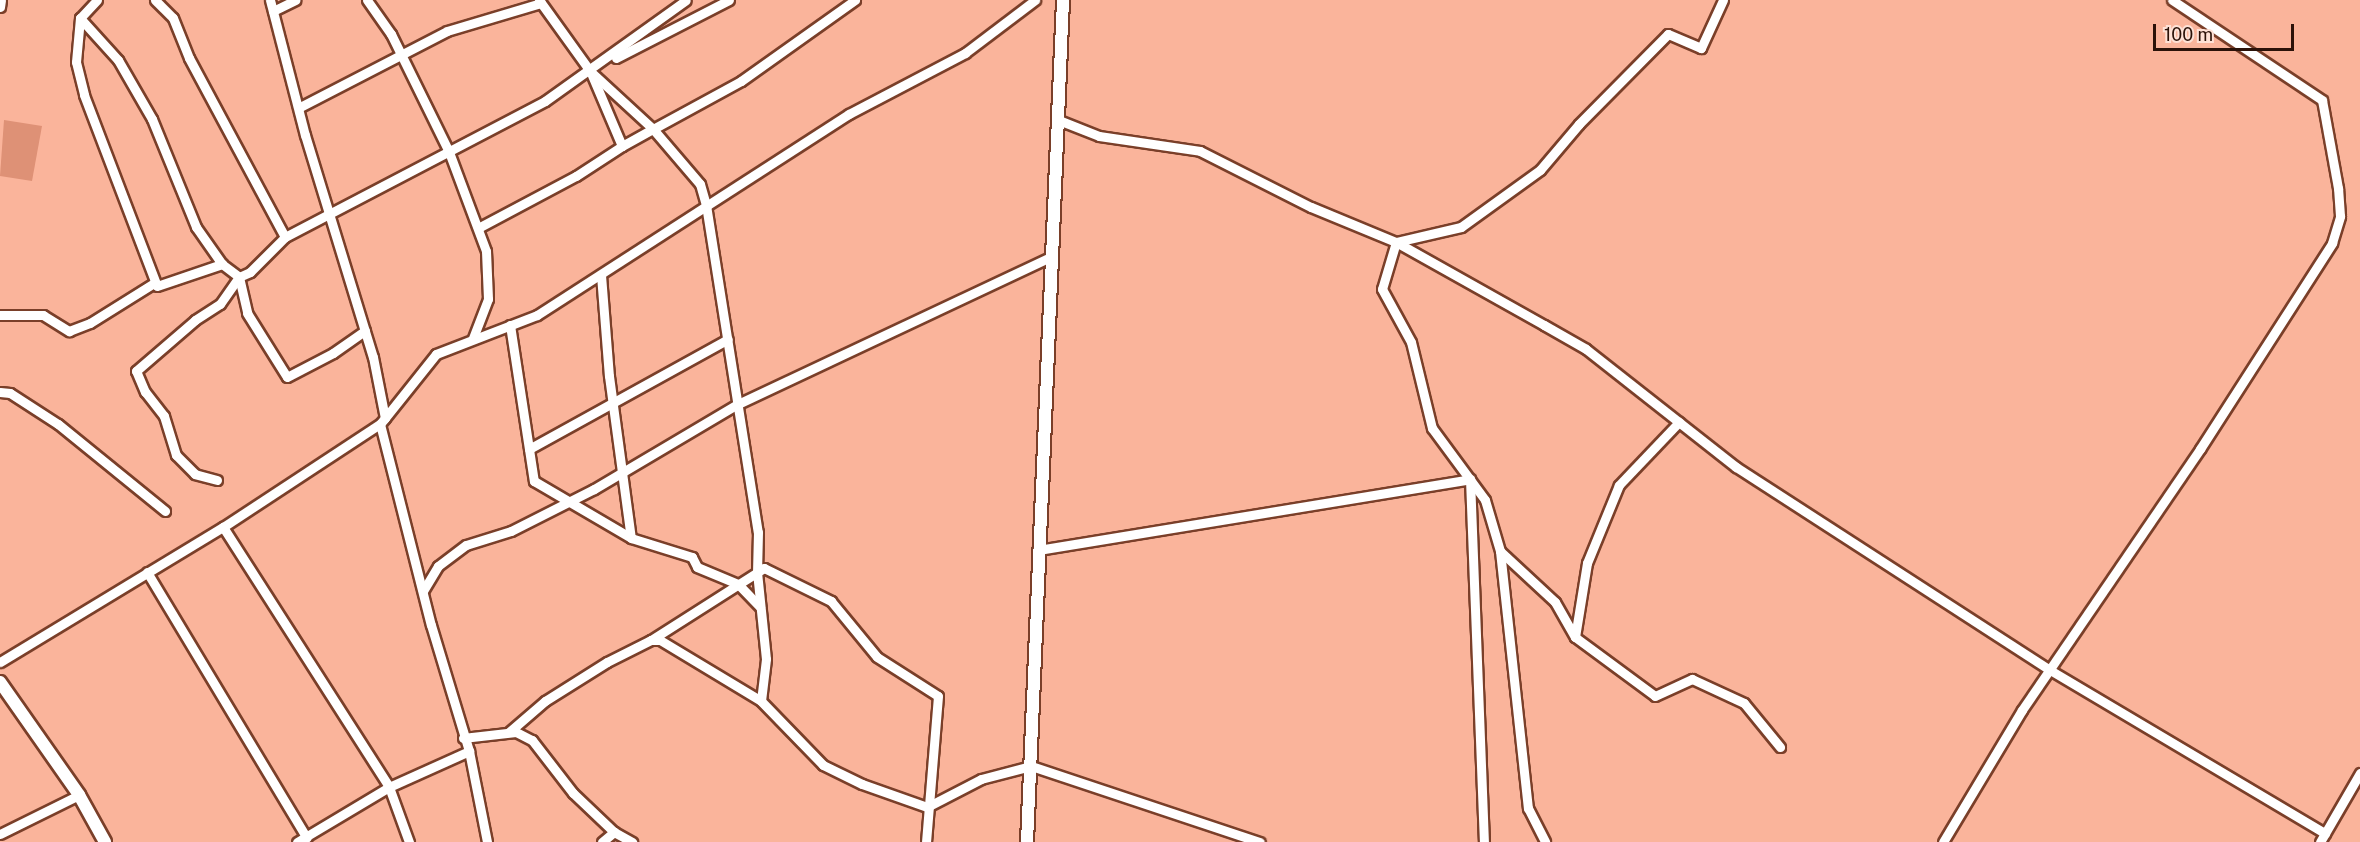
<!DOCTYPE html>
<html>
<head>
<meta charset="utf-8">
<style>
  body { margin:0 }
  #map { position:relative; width:2360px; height:842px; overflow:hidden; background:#fab49b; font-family:"Public Sans",sans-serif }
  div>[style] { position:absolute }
  .green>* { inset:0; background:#de9176 }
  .roads { filter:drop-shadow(2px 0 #7a3f29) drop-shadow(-2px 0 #7a3f29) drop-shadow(0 2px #7a3f29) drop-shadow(0 -2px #7a3f29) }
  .street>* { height:9px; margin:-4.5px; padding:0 4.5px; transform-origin:4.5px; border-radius:4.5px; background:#fff }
  .secondary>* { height:12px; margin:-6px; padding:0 6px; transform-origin:6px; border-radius:6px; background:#fff }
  span { translate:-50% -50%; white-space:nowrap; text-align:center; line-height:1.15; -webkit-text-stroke:6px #fee1d6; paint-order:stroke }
  .scale { position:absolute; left:2153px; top:24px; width:141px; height:27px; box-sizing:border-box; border:3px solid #2b1209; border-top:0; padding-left:8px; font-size:18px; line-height:21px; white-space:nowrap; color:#2b1209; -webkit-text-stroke:4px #fee1d6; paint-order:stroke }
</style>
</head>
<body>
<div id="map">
  <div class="green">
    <i style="clip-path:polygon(4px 120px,42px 126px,32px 181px,0 176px)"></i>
  </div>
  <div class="roads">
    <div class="street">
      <i style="left:97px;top:0;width:25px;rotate:133deg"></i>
      <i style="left:80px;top:18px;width:44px;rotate:95.2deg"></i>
      <i style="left:76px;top:62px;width:34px;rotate:76deg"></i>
      <i style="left:84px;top:95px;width:204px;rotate:69.1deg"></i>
      <i style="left:157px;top:286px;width:69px;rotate:-18.7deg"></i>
      <i style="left:222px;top:264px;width:21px;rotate:37deg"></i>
      <i style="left:239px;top:277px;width:12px;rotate:-24deg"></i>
      <i style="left:250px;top:272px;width:49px;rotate:-45deg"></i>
      <i style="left:285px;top:237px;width:293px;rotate:-27.6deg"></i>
      <i style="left:545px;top:101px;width:173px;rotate:-35.6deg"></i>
      <i style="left:155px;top:0;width:25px;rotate:45deg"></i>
      <i style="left:173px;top:18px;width:43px;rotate:68.2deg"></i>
      <i style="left:189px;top:58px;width:203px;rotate:61.8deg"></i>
      <i style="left:270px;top:0;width:139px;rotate:75.5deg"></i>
      <i style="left:305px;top:135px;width:232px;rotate:73deg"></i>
      <i style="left:373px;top:357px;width:62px;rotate:78.9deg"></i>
      <i style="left:385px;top:418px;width:8px;rotate:130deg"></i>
      <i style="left:380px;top:424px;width:207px;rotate:75.8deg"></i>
      <i style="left:431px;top:625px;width:132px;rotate:73.2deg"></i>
      <i style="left:469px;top:751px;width:93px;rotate:78.8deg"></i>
      <i style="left:367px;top:0;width:42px;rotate:54.8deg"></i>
      <i style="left:391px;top:34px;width:131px;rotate:63.8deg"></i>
      <i style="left:449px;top:152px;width:106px;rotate:69.5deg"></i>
      <i style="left:486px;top:251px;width:48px;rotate:87.6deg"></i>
      <i style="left:488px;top:299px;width:42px;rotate:111deg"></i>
      <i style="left:539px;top:0;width:87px;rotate:54.3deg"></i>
      <i style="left:590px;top:71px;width:86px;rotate:42.6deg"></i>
      <i style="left:653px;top:129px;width:100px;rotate:-28.6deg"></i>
      <i style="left:741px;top:81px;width:140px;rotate:-35.4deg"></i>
      <i style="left:1723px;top:0;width:53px;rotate:114.6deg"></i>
      <i style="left:1701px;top:48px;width:36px;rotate:-157deg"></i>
      <i style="left:1668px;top:34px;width:127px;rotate:134.7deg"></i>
      <i style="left:1579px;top:124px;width:60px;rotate:130.3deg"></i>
      <i style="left:1540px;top:170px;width:97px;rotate:144.2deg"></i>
      <i style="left:1461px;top:227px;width:67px;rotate:167deg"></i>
      <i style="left:1396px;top:242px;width:49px;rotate:106.6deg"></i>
      <i style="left:1382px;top:289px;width:60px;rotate:61.3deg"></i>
      <i style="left:1411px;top:342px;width:89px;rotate:76.3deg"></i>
      <i style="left:1432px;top:428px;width:89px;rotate:53.6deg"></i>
      <i style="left:1485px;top:500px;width:53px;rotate:73.6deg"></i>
      <i style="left:1500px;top:551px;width:75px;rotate:42.8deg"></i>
      <i style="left:1555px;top:602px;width:40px;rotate:60.3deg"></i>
      <i style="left:1575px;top:637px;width:99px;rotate:36.4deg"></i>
      <i style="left:1655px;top:696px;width:41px;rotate:-24.7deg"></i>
      <i style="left:1692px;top:679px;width:57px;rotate:24.8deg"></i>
      <i style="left:1744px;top:703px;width:57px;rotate:50.7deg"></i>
      <i style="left:0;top:7px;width:7px;rotate:-82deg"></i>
      <i style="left:273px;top:11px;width:25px;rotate:-26deg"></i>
      <i style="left:80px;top:18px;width:57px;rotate:47.9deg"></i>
      <i style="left:118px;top:60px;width:68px;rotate:60deg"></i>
      <i style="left:152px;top:119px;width:117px;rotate:67.8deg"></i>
      <i style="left:196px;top:227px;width:45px;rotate:54.9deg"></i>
      <i style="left:616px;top:58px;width:127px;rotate:-27.2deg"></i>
      <i style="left:300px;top:107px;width:165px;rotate:-27.3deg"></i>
      <i style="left:447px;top:31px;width:98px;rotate:-16.6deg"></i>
      <i style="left:1056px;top:119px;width:46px;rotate:21.6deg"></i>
      <i style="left:1099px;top:136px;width:102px;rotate:8.4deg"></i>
      <i style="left:1200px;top:151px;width:124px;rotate:26.8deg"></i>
      <i style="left:1311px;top:207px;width:92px;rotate:22.4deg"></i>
      <i style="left:1396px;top:242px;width:170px;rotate:29.3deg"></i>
      <i style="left:1544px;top:325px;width:48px;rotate:29.7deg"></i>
      <i style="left:1586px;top:349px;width:191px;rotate:38.2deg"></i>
      <i style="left:1736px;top:467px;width:374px;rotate:32.9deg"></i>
      <i style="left:2050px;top:670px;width:320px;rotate:30.7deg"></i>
      <i style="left:622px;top:146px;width:35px;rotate:-29deg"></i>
      <i style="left:653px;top:129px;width:72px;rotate:49.5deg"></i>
      <i style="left:700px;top:184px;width:22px;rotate:74deg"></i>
      <i style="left:706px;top:205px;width:331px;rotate:81deg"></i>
      <i style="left:758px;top:532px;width:40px;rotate:91.4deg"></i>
      <i style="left:757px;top:572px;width:87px;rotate:84.1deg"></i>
      <i style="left:766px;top:659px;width:42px;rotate:96.8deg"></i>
      <i style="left:478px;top:228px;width:111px;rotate:-28deg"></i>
      <i style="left:576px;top:176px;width:55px;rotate:-33.1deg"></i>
      <i style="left:622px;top:146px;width:79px;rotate:-113deg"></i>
      <i style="left:601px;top:275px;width:101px;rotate:85.5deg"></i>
      <i style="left:609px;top:376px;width:163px;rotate:82.3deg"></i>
      <i style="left:631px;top:538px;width:64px;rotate:17.3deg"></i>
      <i style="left:692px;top:557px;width:11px;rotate:63deg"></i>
      <i style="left:697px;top:567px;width:44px;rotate:22.5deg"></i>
      <i style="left:738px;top:584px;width:32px;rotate:46deg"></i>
      <i style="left:0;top:315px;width:43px"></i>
      <i style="left:43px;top:315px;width:31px;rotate:32deg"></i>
      <i style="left:69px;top:331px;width:22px;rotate:-21deg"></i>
      <i style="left:90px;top:323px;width:75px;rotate:-32deg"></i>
      <i style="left:510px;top:325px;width:158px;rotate:81.3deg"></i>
      <i style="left:534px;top:481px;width:113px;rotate:30.4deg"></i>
      <i style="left:0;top:392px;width:10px;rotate:6deg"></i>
      <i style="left:10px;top:393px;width:57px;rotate:32.9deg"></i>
      <i style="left:58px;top:424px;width:138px;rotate:39.1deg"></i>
      <i style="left:385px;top:418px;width:82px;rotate:-51.4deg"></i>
      <i style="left:436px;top:354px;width:108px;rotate:-21.1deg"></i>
      <i style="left:537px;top:315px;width:371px;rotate:-32.8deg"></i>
      <i style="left:849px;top:114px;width:131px;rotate:-27.7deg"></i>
      <i style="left:965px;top:53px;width:88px;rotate:-37.1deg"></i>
      <i style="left:529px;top:449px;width:227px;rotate:-28.9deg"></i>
      <i style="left:217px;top:480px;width:23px;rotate:-165deg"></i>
      <i style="left:195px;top:474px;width:27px;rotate:-135deg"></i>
      <i style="left:176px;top:455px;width:41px;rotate:-107.1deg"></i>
      <i style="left:164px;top:416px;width:31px;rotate:-128deg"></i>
      <i style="left:145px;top:392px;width:23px;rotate:-113deg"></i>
      <i style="left:136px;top:371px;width:78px;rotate:-40.8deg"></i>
      <i style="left:195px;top:320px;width:30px;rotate:-33deg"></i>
      <i style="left:220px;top:304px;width:33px;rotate:-55deg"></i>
      <i style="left:239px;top:277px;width:37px;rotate:77deg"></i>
      <i style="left:247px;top:313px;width:75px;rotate:58deg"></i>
      <i style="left:287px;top:377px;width:52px;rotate:-27.6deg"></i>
      <i style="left:333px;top:353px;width:39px;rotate:-35deg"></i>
      <i style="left:223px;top:527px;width:308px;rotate:57.4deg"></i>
      <i style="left:389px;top:787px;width:59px;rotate:70deg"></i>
      <i style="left:1038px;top:550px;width:438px;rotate:-9.3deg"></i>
      <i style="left:1470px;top:479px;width:363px;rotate:87.8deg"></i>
      <i style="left:1500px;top:551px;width:259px;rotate:83.8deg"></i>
      <i style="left:1528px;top:808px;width:38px;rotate:63deg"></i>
      <i style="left:147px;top:572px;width:310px;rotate:59deg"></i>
      <i style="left:423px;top:591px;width:29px;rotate:-59deg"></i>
      <i style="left:438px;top:566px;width:35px;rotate:-37deg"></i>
      <i style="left:466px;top:545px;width:47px;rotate:-17.3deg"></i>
      <i style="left:511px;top:531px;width:93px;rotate:-26.8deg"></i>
      <i style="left:594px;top:489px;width:167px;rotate:-30.6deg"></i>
      <i style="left:738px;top:404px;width:346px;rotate:-25.2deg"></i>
      <i style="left:1575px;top:637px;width:75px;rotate:-80.8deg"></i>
      <i style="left:1587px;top:563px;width:84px;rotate:-67.7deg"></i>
      <i style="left:1619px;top:485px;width:87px;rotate:-46.4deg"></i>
      <i style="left:651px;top:640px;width:134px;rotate:-32.5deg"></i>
      <i style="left:764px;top:568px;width:75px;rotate:26.2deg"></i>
      <i style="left:831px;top:601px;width:72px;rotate:50.6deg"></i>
      <i style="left:877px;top:657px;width:72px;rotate:32.6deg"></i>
      <i style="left:938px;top:696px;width:146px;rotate:94.7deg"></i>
      <i style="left:0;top:662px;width:261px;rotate:-31.2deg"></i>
      <i style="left:223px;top:527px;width:188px;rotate:-33.3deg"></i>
      <i style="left:509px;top:732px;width:48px;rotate:-40.7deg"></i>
      <i style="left:545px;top:701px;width:73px;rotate:-32.2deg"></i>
      <i style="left:607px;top:662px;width:49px;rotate:-26.6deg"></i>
      <i style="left:651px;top:640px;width:9px"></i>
      <i style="left:660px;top:640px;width:118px;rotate:31.1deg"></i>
      <i style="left:761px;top:701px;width:89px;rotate:45.9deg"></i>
      <i style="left:823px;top:765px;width:43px;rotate:26deg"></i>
      <i style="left:862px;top:784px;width:69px;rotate:19.5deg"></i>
      <i style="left:927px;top:807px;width:61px;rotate:-27.4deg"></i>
      <i style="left:981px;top:779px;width:52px;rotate:-14.6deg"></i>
      <i style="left:1031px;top:766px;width:241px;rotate:18.4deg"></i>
      <i style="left:463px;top:738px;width:53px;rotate:-6.5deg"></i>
      <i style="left:516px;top:732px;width:18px;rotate:27deg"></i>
      <i style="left:532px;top:740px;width:67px;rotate:52.3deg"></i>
      <i style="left:573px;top:793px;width:57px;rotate:43.6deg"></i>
      <i style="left:614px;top:832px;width:21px;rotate:29deg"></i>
      <i style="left:0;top:834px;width:88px;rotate:-26.3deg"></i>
      <i style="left:297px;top:842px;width:107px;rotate:-30.9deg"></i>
      <i style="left:389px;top:787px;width:88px;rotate:-24.2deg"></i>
      <i style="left:602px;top:842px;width:16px;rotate:-40deg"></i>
      <i style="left:1943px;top:842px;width:154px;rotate:-59.1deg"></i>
      <i style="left:2022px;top:710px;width:316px;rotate:-55.7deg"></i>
      <i style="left:2200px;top:449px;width:245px;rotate:-57.3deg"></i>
      <i style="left:2332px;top:243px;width:28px;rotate:-73deg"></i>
      <i style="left:2340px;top:216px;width:28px;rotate:-94deg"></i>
      <i style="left:2338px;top:188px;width:89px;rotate:-100.3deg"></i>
      <i style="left:2322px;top:100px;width:180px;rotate:-146.3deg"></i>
      <i style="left:2320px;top:842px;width:80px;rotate:-59.9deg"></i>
    </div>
    <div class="secondary">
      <i style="left:0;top:682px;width:138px;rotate:55deg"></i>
      <i style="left:79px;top:795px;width:54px;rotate:61deg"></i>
      <i style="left:1027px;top:842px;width:843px;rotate:-87.55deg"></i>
    </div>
  </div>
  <div class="scale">100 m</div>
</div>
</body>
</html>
